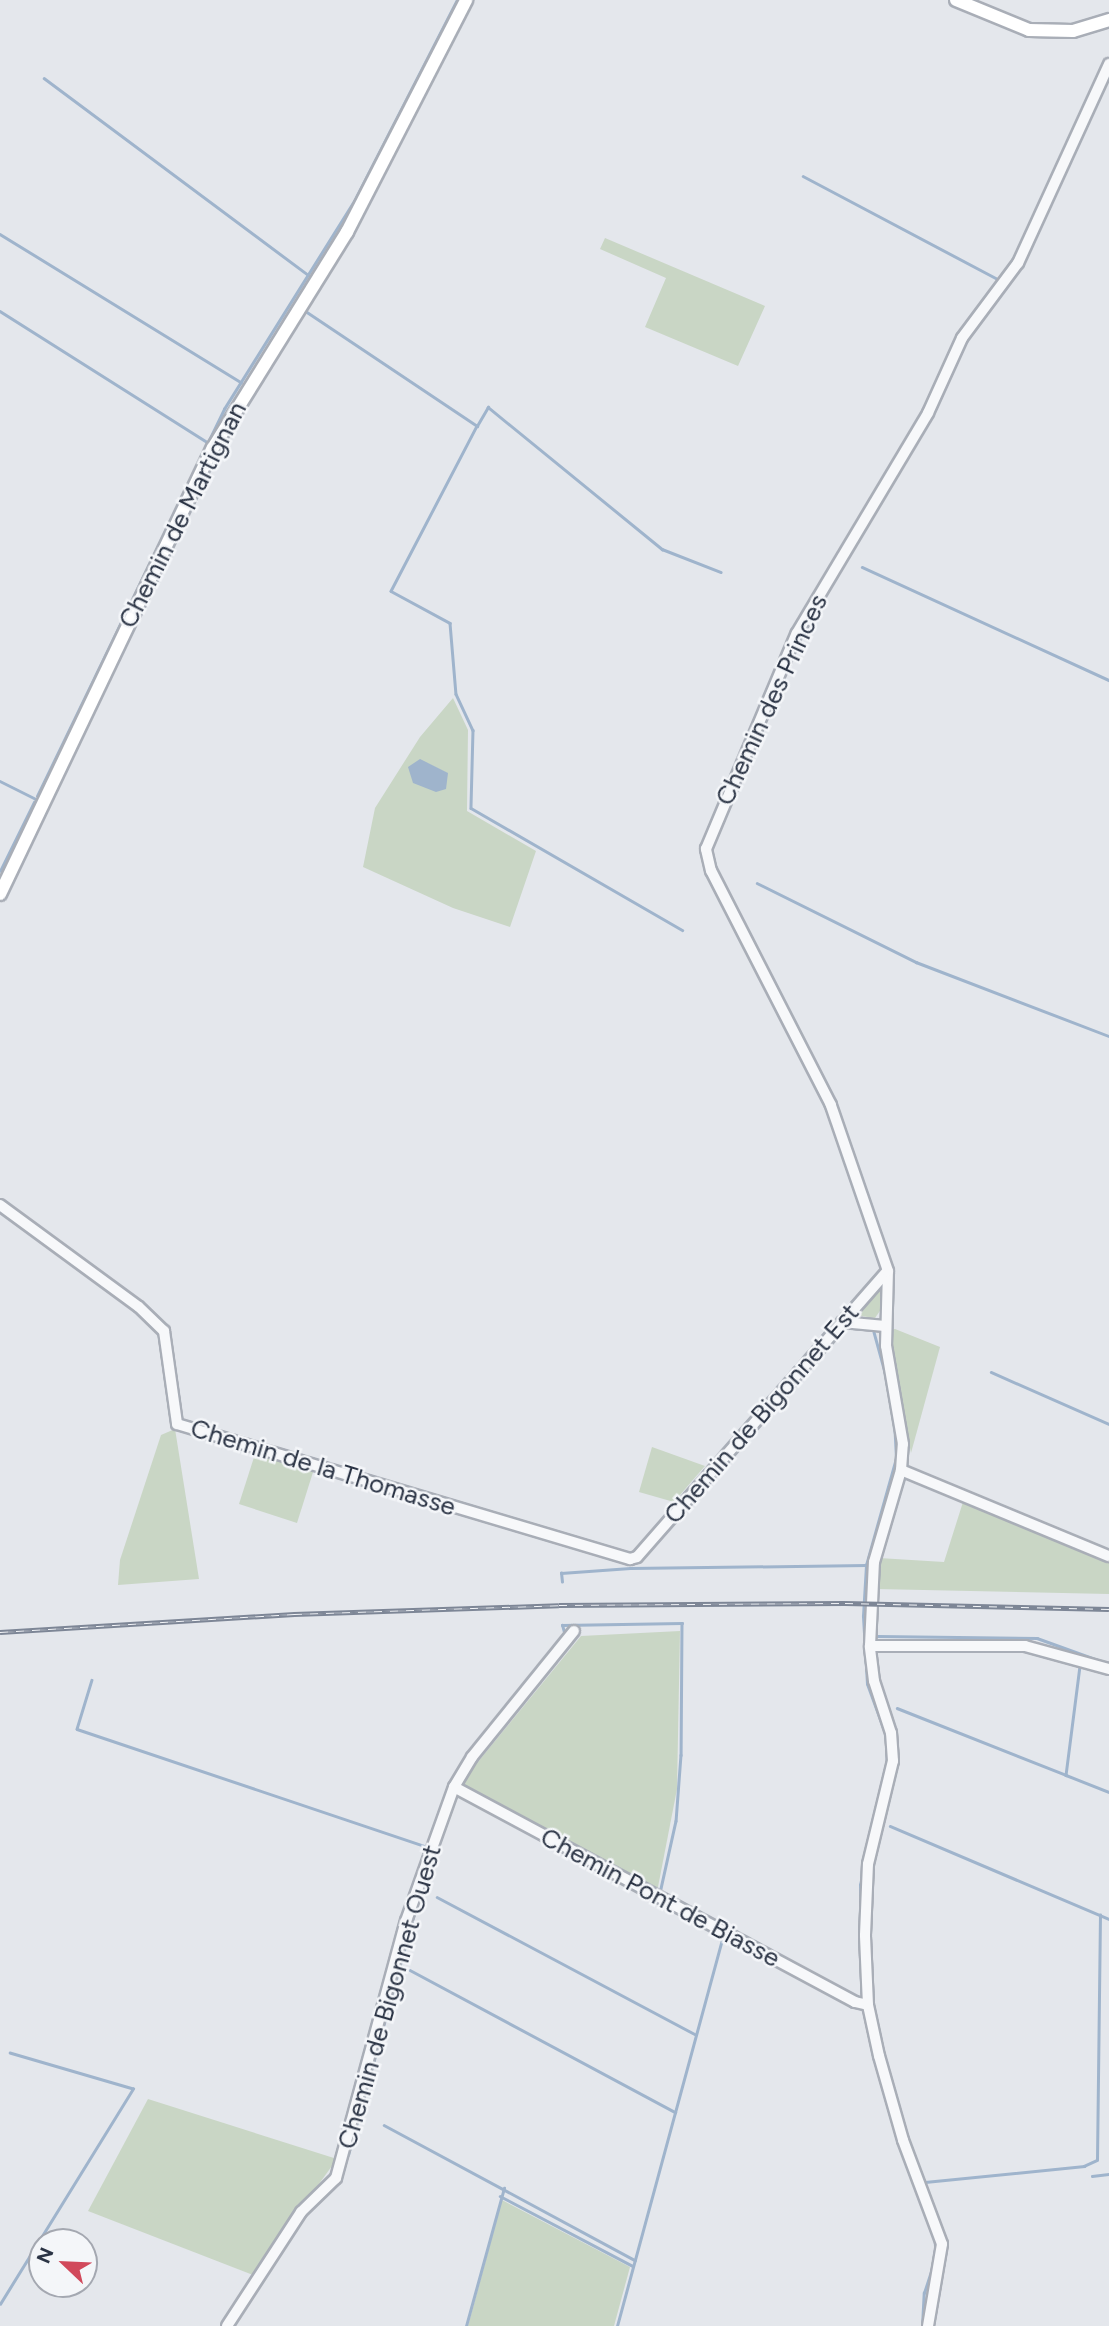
<!DOCTYPE html>
<html>
<head>
<meta charset="utf-8">
<style>
  body { margin:0 }
  #map { position:relative; width:1109px; height:2326px; overflow:hidden; background:#e4e7ec; font-family:Figtree,sans-serif }
  div>[style] { position:absolute }
  .green>* { inset:0; background:#c9d6c5 }
  .water>* { inset:0; background:#9fb4cc }
  .stream>* { height:2.5px; margin:-1.25px; padding:0 1.25px; transform-origin:1.25px; border-radius:1.25px; background:#9fb4cc }
  .roads { filter:drop-shadow(2px 0 #a9aeb7) drop-shadow(-2px 0 #a9aeb7) drop-shadow(0 2px #a9aeb7) drop-shadow(0 -2px #a9aeb7) }
  .minor>* { height:10px; margin:-5px; padding:0 5px; transform-origin:5px; border-radius:5px; background:#f7f8fa }
  .major>* { height:12px; margin:-6px; padding:0 6px; transform-origin:6px; border-radius:6px; background:#fff }
  .rail>* { height:5px; margin-top:-2.5px; transform-origin:0; background:repeating-linear-gradient(90deg,#f4f6f9 0 8px,#7d8696 0 16px); box-sizing:border-box; border-block:2px solid #7d8696 }
  span { translate:-50% -50%; white-space:nowrap; text-align:center; line-height:1.15; -webkit-text-stroke:5px #f4f6f9; paint-order:stroke }
  .street-label { font-size:26px; color:#2b3445 }
  .north { position:absolute; left:28px; top:2228px; width:70px; height:70px; box-sizing:border-box; background:#f4f6f9; border:2px solid #a4a8b1; border-radius:50%; rotate:293deg; font-size:19px; font-weight:700; line-height:28px; text-align:center; color:#2b3445 }
  .north::after { content:''; display:block; margin:auto; width:24px; height:32px; background:#d1495b; clip-path:polygon(50% 0,100% 100%,50% 72%,0 100%) }
</style>
</head>
<body>
<div id="map">
  <div class="green">
    <i style="clip-path:polygon(605px 238px,765px 306px,738px 366px,645px 327px,666px 278px,600px 249px)"></i>
    <i style="clip-path:polygon(453px 698px,468px 730px,467px 811px,536px 851px,510px 927px,453px 908px,363px 867px,375px 808px,420px 737px)"></i>
    <i style="clip-path:polygon(885px 1280px,882px 1308px,875px 1318px,853px 1315px)"></i>
    <i style="clip-path:polygon(895px 1329px,940px 1347px,911px 1453px,893px 1359px,889px 1330px)"></i>
    <i style="clip-path:polygon(175px 1429px,199px 1579px,118px 1585px,120px 1560px,161px 1435px)"></i>
    <i style="clip-path:polygon(652px 1447px,705px 1466px,674px 1502px,639px 1492px)"></i>
    <i style="clip-path:polygon(256px 1451px,314px 1469px,297px 1523px,239px 1504px)"></i>
    <i style="clip-path:polygon(963px 1502px,1109px 1560px,1109px 1594px,876px 1589px,879px 1558px,944px 1562px)"></i>
    <i style="clip-path:polygon(680px 1631px,677px 1789px,657px 1892px,459px 1785px,581px 1636px)"></i>
    <i style="clip-path:polygon(148px 2099px,337px 2159px,253px 2275px,88px 2211px)"></i>
    <i style="clip-path:polygon(502px 2200px,630px 2267px,614px 2326px,468px 2326px)"></i>
  </div>
  <div class="water">
    <i style="clip-path:polygon(420px 759px,448px 773px,446px 789px,436px 792px,413px 783px,408px 767px)"></i>
  </div>
  <div class="stream">
    <i style="left:44px;top:78px;width:332px;rotate:36.7deg"></i>
    <i style="left:803px;top:176px;width:224px;rotate:27.9deg"></i>
    <i style="left:0;top:234px;width:283px;rotate:31.6deg"></i>
    <i style="left:0;top:311px;width:245px;rotate:32.3deg"></i>
    <i style="left:307px;top:312px;width:205px;rotate:33.8deg"></i>
    <i style="left:477px;top:426px;width:22px;rotate:-60deg"></i>
    <i style="left:488px;top:407px;width:225px;rotate:39.2deg"></i>
    <i style="left:662px;top:549px;width:63px;rotate:21.3deg"></i>
    <i style="left:477px;top:426px;width:186px;rotate:117.5deg"></i>
    <i style="left:391px;top:591px;width:67px;rotate:28.5deg"></i>
    <i style="left:450px;top:623px;width:71px;rotate:85.2deg"></i>
    <i style="left:456px;top:694px;width:40px;rotate:65deg"></i>
    <i style="left:473px;top:730px;width:78px;rotate:91.5deg"></i>
    <i style="left:471px;top:808px;width:244px;rotate:30deg"></i>
    <i style="left:862px;top:567px;width:272px;rotate:24.6deg"></i>
    <i style="left:0;top:781px;width:42px;rotate:26.6deg"></i>
    <i style="left:37px;top:796px;width:430px;rotate:-64.2deg"></i>
    <i style="left:224px;top:409px;width:245px;rotate:-58deg"></i>
    <i style="left:354px;top:201px;width:226px;rotate:-62.9deg"></i>
    <i style="left:0;top:871px;width:77px;rotate:-63.8deg"></i>
    <i style="left:757px;top:883px;width:178px;rotate:26.4deg"></i>
    <i style="left:916px;top:962px;width:207px;rotate:21deg"></i>
    <i style="left:874px;top:1332px;width:46px;rotate:74.7deg"></i>
    <i style="left:991px;top:1372px;width:129px;rotate:23.8deg"></i>
    <i style="left:562px;top:1582px;width:9px;rotate:-96deg"></i>
    <i style="left:561px;top:1573px;width:69px;rotate:-4.1deg"></i>
    <i style="left:630px;top:1568px;width:236px;rotate:-0.7deg"></i>
    <i style="left:565px;top:1636px;width:11px;rotate:-105deg"></i>
    <i style="left:562px;top:1625px;width:120px;rotate:-1deg"></i>
    <i style="left:682px;top:1623px;width:132px;rotate:90.4deg"></i>
    <i style="left:681px;top:1755px;width:66px;rotate:94.3deg"></i>
    <i style="left:676px;top:1821px;width:74px;rotate:102.5deg"></i>
    <i style="left:877px;top:1636px;width:160px;rotate:0.7deg"></i>
    <i style="left:1037px;top:1638px;width:73px;rotate:19.9deg"></i>
    <i style="left:1080px;top:1666px;width:110px;rotate:97.3deg"></i>
    <i style="left:1066px;top:1775px;width:46px;rotate:21.6deg"></i>
    <i style="left:92px;top:1680px;width:51px;rotate:107deg"></i>
    <i style="left:77px;top:1729px;width:369px;rotate:18.6deg"></i>
    <i style="left:897px;top:1708px;width:182px;rotate:21.6deg"></i>
    <i style="left:887px;top:1767px;width:31px;rotate:-92deg"></i>
    <i style="left:886px;top:1736px;width:55px;rotate:-110.1deg"></i>
    <i style="left:867px;top:1684px;width:68px;rotate:-93.4deg"></i>
    <i style="left:863px;top:1616px;width:51px;rotate:-86.6deg"></i>
    <i style="left:866px;top:1565px;width:111px;rotate:-74.3deg"></i>
    <i style="left:896px;top:1458px;width:37px;rotate:-93deg"></i>
    <i style="left:890px;top:1826px;width:238px;rotate:23deg"></i>
    <i style="left:418px;top:1874px;width:106px;rotate:-69.5deg"></i>
    <i style="left:437px;top:1897px;width:293px;rotate:28deg"></i>
    <i style="left:410px;top:1970px;width:301px;rotate:28.2deg"></i>
    <i style="left:862px;top:1999px;width:114px;rotate:-91deg"></i>
    <i style="left:860px;top:1885px;width:66px;rotate:-77.7deg"></i>
    <i style="left:384px;top:2125px;width:285px;rotate:28.3deg"></i>
    <i style="left:348px;top:2155px;width:257px;rotate:-74.7deg"></i>
    <i style="left:1092px;top:2176px;width:17px;rotate:-7deg"></i>
    <i style="left:925px;top:2182px;width:160px;rotate:-5.7deg"></i>
    <i style="left:1084px;top:2166px;width:14px;rotate:-25deg"></i>
    <i style="left:1097px;top:2160px;width:245px;rotate:-89.3deg"></i>
    <i style="left:500px;top:2196px;width:150px;rotate:27.8deg"></i>
    <i style="left:926px;top:2216px;width:14px;rotate:69deg"></i>
    <i style="left:935px;top:2239px;width:14px;rotate:86deg"></i>
    <i style="left:0;top:2304px;width:253px;rotate:-58.3deg"></i>
    <i style="left:133px;top:2089px;width:128px;rotate:-163.7deg"></i>
    <i style="left:466px;top:2326px;width:143px;rotate:-74.6deg"></i>
    <i style="left:617px;top:2326px;width:403px;rotate:-74.8deg"></i>
    <i style="left:723px;top:1937px;width:75px;rotate:-150.4deg"></i>
    <i style="left:922px;top:2326px;width:33px;rotate:-87deg"></i>
    <i style="left:924px;top:2293px;width:33px;rotate:-72deg"></i>
  </div>
  <div class="roads">
    <div class="minor">
      <i style="left:0;top:1205px;width:172px;rotate:36.3deg"></i>
      <i style="left:139px;top:1307px;width:35px;rotate:44deg"></i>
      <i style="left:164px;top:1331px;width:94px;rotate:82deg"></i>
      <i style="left:177px;top:1424px;width:473px;rotate:16.6deg"></i>
      <i style="left:630px;top:1559px;width:7px;rotate:-16deg"></i>
      <i style="left:637px;top:1557px;width:380px;rotate:-48.8deg"></i>
      <i style="left:842px;top:1322px;width:43px;rotate:5.3deg"></i>
      <i style="left:901px;top:1470px;width:225px;rotate:22.5deg"></i>
      <i style="left:870px;top:1646px;width:155px"></i>
      <i style="left:1025px;top:1646px;width:87px;rotate:15.3deg"></i>
      <i style="left:454px;top:1787px;width:455px;rotate:28.2deg"></i>
      <i style="left:855px;top:2002px;width:13px;rotate:13deg"></i>
      <i style="left:227px;top:2326px;width:136px;rotate:-57deg"></i>
      <i style="left:301px;top:2212px;width:49px;rotate:-44.2deg"></i>
      <i style="left:336px;top:2178px;width:266px;rotate:-74.8deg"></i>
      <i style="left:406px;top:1921px;width:142px;rotate:-70.3deg"></i>
      <i style="left:454px;top:1787px;width:35px;rotate:-59deg"></i>
      <i style="left:472px;top:1757px;width:162px;rotate:-51deg"></i>
      <i style="left:928px;top:2326px;width:83px;rotate:-80.3deg"></i>
      <i style="left:942px;top:2244px;width:111px;rotate:-110.6deg"></i>
      <i style="left:903px;top:2140px;width:87px;rotate:-105.9deg"></i>
      <i style="left:879px;top:2056px;width:52px;rotate:-102.2deg"></i>
      <i style="left:868px;top:2005px;width:70px;rotate:-92.5deg"></i>
      <i style="left:865px;top:1935px;width:71px;rotate:-87.6deg"></i>
      <i style="left:868px;top:1864px;width:106px;rotate:-76.4deg"></i>
      <i style="left:893px;top:1761px;width:28px;rotate:-94deg"></i>
      <i style="left:891px;top:1733px;width:55px;rotate:-108.1deg"></i>
      <i style="left:874px;top:1681px;width:35px;rotate:-97deg"></i>
      <i style="left:870px;top:1646px;width:84px;rotate:-87.3deg"></i>
      <i style="left:874px;top:1562px;width:96px;rotate:-73.6deg"></i>
      <i style="left:901px;top:1470px;width:26px;rotate:-86deg"></i>
      <i style="left:903px;top:1444px;width:99px;rotate:-99.8deg"></i>
      <i style="left:886px;top:1346px;width:75px;rotate:-88.5deg"></i>
      <i style="left:888px;top:1271px;width:176px;rotate:-109deg"></i>
      <i style="left:831px;top:1105px;width:263px;rotate:-117.1deg"></i>
      <i style="left:711px;top:871px;width:23px;rotate:-103deg"></i>
      <i style="left:706px;top:849px;width:234px;rotate:-67.2deg"></i>
      <i style="left:797px;top:633px;width:256px;rotate:-59.2deg"></i>
      <i style="left:928px;top:413px;width:82px;rotate:-65.6deg"></i>
      <i style="left:962px;top:338px;width:94px;rotate:-53.3deg"></i>
      <i style="left:1018px;top:263px;width:219px;rotate:-65.4deg"></i>
    </div>
    <div class="major">
      <i style="left:956px;top:0;width:79px;rotate:22.3deg"></i>
      <i style="left:1029px;top:30px;width:44px;rotate:1.3deg"></i>
      <i style="left:1073px;top:31px;width:38px;rotate:-17deg"></i>
      <i style="left:0;top:894px;width:494px;rotate:-64.5deg"></i>
      <i style="left:213px;top:448px;width:254px;rotate:-58.2deg"></i>
      <i style="left:347px;top:232px;width:261px;rotate:-62.8deg"></i>
    </div>
  </div>
  <div class="rail">
    <i style="left:0;top:1632px;width:295px;rotate:-3.5deg"></i>
    <i style="left:294px;top:1614px;width:265px;rotate:-1.9deg"></i>
    <i style="left:559px;top:1605px;width:286px;rotate:-0.4deg"></i>
    <i style="left:845px;top:1603px;width:264px;rotate:1.3deg"></i>
  </div>
  <div class="street-label">
    <span style="left:183px;top:515px;rotate:-63deg">Chemin de Martignan</span>
    <span style="left:772px;top:700px;rotate:-65deg">Chemin des Princes</span>
    <span style="left:762px;top:1414px;rotate:-49deg">Chemin de Bigonnet Est</span>
    <span style="left:323px;top:1468px;rotate:17deg">Chemin de la Thomasse</span>
    <span style="left:660px;top:1898px;rotate:28deg">Chemin Pont de Biasse</span>
    <span style="left:390px;top:1997px;rotate:-74deg">Chemin de Bigonnet Ouest</span>
  </div>
  <div class="north">N</div>
</div>
</body>
</html>
